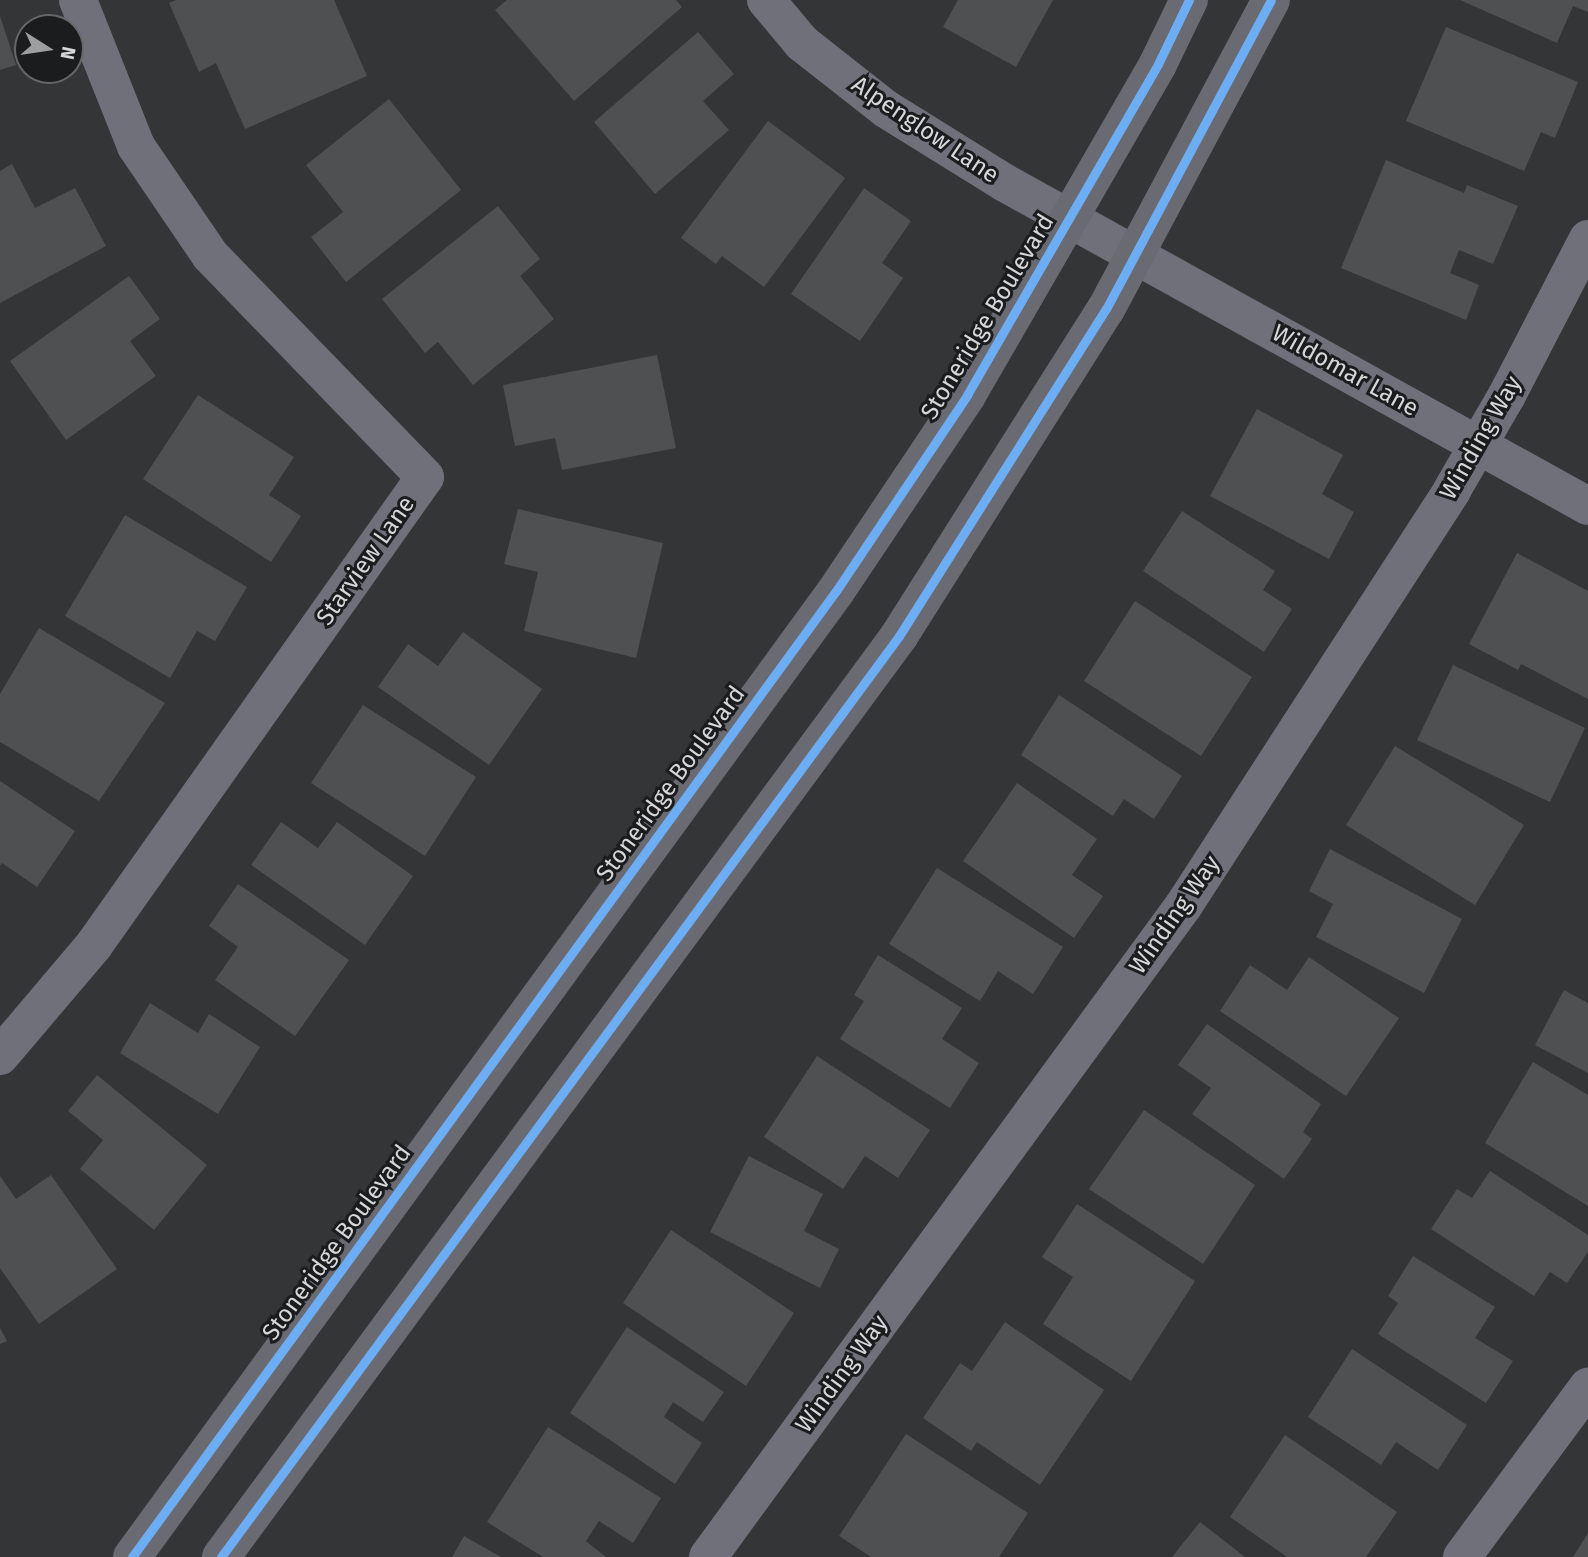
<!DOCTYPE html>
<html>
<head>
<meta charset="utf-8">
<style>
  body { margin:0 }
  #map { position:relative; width:1588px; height:1557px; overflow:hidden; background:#333537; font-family:"Fira Sans",sans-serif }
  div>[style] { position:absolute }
  .building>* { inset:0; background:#4e5051 }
  .street>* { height:38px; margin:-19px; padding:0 19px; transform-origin:19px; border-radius:19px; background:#70707b }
  .secondary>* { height:38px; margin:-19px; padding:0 19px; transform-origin:19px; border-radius:19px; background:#6a6a73 }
  .cycleway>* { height:9px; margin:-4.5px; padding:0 4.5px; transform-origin:4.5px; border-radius:4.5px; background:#6dadf4 }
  span { translate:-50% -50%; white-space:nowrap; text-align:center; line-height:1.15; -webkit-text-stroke:6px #1b1c1d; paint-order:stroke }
  .street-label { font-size:24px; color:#d5d7d9 }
  .north { position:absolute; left:14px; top:14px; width:70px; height:70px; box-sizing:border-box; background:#1b1c1d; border:2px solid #656768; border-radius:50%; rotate:102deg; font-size:19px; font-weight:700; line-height:28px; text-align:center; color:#d5d7d9 }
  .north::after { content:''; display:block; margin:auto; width:24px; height:32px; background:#9c9ea0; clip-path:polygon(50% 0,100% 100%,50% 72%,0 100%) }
</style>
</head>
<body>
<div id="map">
  <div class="building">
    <i style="clip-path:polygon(176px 0,334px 0,367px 76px,245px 129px,216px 63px,199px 72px,169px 3px)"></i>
    <i style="clip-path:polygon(507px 0,676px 0,682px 7px,574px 101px,495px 10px)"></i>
    <i style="clip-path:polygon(958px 0,1053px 0,1016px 67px,943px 27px)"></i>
    <i style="clip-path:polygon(1460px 0,1588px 0,1588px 12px,1573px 6px,1557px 43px)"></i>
    <i style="clip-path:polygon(0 16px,16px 65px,0 70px)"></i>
    <i style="clip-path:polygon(1446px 27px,1578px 82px,1555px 138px,1541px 132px,1524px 171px,1406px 121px)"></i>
    <i style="clip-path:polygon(698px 32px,734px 74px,703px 101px,729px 130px,655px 194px,594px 122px)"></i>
    <i style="clip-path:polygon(389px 99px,461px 190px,346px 282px,311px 237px,343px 212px,306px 165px)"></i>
    <i style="clip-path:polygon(768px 121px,845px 178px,764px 287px,722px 256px,716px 264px,681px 238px)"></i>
    <i style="clip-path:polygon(1386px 160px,1464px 193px,1467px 185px,1518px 206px,1493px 264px,1459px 250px,1450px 273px,1479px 285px,1466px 320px,1341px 268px)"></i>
    <i style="clip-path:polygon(12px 164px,35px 208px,75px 188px,106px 246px,0 303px,0 171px)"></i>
    <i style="clip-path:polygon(864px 188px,911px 221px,882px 263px,903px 278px,860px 341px,791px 294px)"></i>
    <i style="clip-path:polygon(498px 206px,540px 259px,520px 276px,554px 319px,473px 385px,438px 342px,425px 353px,382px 299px)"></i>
    <i style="clip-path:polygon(129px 276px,160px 319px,130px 341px,156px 376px,66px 440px,10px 361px)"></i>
    <i style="clip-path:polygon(657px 355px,676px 448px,562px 470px,555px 438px,515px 446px,503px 385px)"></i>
    <i style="clip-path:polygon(198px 395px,294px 457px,269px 495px,301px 516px,271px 562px,143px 479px)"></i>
    <i style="clip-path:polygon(1257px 409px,1343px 455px,1322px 494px,1354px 512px,1329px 559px,1210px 496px)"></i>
    <i style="clip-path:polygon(518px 509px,663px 543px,636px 658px,524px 631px,538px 572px,504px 564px)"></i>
    <i style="clip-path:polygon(1182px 511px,1275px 571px,1263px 590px,1292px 609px,1264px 652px,1143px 571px)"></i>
    <i style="clip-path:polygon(125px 515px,247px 587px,215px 641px,197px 631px,170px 678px,65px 616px)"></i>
    <i style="clip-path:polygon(1517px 553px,1588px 591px,1588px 699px,1521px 664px,1518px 670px,1469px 644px)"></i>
    <i style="clip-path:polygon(1135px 601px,1252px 677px,1201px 756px,1084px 681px)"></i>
    <i style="clip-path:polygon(39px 628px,165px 703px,99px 801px,0 742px,0 694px)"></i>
    <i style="clip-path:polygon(463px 632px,542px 689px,489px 765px,378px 687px,408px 644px,438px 666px)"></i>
    <i style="clip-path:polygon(1453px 665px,1585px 728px,1550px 802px,1417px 740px)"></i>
    <i style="clip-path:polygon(1059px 695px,1182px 776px,1154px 819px,1124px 799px,1113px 816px,1021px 755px)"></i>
    <i style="clip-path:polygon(363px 705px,476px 777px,425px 856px,311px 783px)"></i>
    <i style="clip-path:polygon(1395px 746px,1524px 825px,1475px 905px,1346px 825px)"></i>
    <i style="clip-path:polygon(0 781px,75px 831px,37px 887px,2px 863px,0 866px)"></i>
    <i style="clip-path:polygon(1017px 783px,1097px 839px,1072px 875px,1103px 896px,1074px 938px,963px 861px)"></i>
    <i style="clip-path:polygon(281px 822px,318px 848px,337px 822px,413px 876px,365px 945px,251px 865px)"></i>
    <i style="clip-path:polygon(1330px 849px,1462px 919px,1424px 993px,1316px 937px,1333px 904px,1309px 891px)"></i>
    <i style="clip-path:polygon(937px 868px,1063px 947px,1033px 994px,998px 971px,980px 1001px,889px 944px)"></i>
    <i style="clip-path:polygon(238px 884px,349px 960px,295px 1036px,215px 980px,238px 947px,209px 926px)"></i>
    <i style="clip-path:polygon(878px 955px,962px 1008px,942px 1039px,979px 1063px,950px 1108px,840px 1039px,864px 1001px,854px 995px)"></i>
    <i style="clip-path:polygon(1309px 957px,1399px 1018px,1346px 1096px,1220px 1011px,1250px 965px,1287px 990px)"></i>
    <i style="clip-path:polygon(1564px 990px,1588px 1003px,1588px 1073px,1535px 1045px)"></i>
    <i style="clip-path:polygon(150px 1003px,198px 1033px,209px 1014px,260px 1047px,218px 1114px,120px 1053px)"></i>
    <i style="clip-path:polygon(1207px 1024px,1321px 1104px,1303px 1132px,1312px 1139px,1284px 1179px,1192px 1114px,1211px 1088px,1178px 1065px)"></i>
    <i style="clip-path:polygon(817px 1056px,930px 1130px,898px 1178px,865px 1156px,843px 1189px,764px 1137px)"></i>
    <i style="clip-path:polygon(1533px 1062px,1588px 1095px,1588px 1206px,1485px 1143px)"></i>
    <i style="clip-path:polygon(97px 1075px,207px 1165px,154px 1230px,80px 1169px,103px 1140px,68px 1111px)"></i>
    <i style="clip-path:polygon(1144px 1110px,1255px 1185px,1203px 1264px,1089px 1189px)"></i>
    <i style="clip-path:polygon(749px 1156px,823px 1194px,804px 1231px,839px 1249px,820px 1288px,710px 1232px)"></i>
    <i style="clip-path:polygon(1490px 1171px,1588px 1235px,1588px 1252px,1567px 1283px,1550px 1272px,1534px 1296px,1431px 1229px,1457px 1189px,1472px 1198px)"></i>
    <i style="clip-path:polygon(51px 1175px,117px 1269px,39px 1324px,0 1268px,0 1176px,16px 1199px)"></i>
    <i style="clip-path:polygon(1077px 1204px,1195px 1281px,1131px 1381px,1043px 1324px,1073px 1277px,1042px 1257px)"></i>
    <i style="clip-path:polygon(671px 1230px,794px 1313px,746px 1386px,623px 1303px)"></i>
    <i style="clip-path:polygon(1413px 1256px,1495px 1307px,1475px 1338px,1513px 1361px,1486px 1403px,1378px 1334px,1398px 1303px,1388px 1296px)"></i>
    <i style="clip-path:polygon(1005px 1322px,1104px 1390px,1040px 1485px,977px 1442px,971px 1451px,923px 1418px,960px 1363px,972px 1371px)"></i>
    <i style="clip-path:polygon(627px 1327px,724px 1392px,703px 1422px,673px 1402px,664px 1417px,702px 1443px,675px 1484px,570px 1413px)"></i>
    <i style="clip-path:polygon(0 1328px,7px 1341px,0 1344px)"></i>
    <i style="clip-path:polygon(1352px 1349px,1467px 1425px,1438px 1470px,1396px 1442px,1381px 1465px,1308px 1417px)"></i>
    <i style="clip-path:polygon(548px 1427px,661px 1498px,633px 1543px,599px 1521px,586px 1541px,606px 1557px,543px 1557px,487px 1522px)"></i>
    <i style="clip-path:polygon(906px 1434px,1028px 1513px,999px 1557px,871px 1557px,839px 1536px)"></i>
    <i style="clip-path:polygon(1285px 1435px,1397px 1512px,1366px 1557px,1287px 1557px,1230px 1517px)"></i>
    <i style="clip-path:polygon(1200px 1522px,1245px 1557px,1172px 1557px)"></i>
    <i style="clip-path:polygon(1588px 1533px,1588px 1557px,1573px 1557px)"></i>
    <i style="clip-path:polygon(464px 1536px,501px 1557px,452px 1557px)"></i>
  </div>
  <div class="street">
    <i style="left:766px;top:0;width:56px;rotate:50.1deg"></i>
    <i style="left:802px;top:43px;width:107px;rotate:38.2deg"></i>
    <i style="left:886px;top:109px;width:140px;rotate:31.9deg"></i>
    <i style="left:1005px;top:183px;width:666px;rotate:28.99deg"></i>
    <i style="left:0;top:1056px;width:145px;rotate:-49.7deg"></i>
    <i style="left:94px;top:945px;width:573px;rotate:-54.73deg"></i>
    <i style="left:425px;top:477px;width:309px;rotate:-134.1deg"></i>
    <i style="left:210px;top:255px;width:132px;rotate:-124.2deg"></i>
    <i style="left:136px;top:146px;width:157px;rotate:-111.7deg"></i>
    <i style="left:708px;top:1557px;width:807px;rotate:-53.87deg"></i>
    <i style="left:1184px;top:905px;width:494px;rotate:-57.1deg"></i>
    <i style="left:1452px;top:490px;width:108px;rotate:-59.9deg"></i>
    <i style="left:1506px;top:397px;width:178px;rotate:-62.6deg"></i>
    <i style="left:1462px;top:1557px;width:212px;rotate:-53.5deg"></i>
  </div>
  <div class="secondary">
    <i style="left:132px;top:1557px;width:1195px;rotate:-53.92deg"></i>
    <i style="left:836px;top:591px;width:236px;rotate:-56.2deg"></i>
    <i style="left:967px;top:395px;width:382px;rotate:-60deg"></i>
    <i style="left:1158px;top:64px;width:71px;rotate:-64.2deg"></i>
    <i style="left:221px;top:1557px;width:1144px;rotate:-53.64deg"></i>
    <i style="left:899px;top:636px;width:387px;rotate:-57.7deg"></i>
    <i style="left:1106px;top:309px;width:350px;rotate:-61.9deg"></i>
  </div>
  <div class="cycleway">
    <i style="left:132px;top:1557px;width:1195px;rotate:-53.92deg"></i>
    <i style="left:836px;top:591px;width:236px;rotate:-56.2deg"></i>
    <i style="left:967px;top:395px;width:382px;rotate:-60deg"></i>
    <i style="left:1158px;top:64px;width:71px;rotate:-64.2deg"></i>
    <i style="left:221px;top:1557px;width:1144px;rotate:-53.64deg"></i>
    <i style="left:899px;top:636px;width:387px;rotate:-57.7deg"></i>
    <i style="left:1106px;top:309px;width:350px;rotate:-61.9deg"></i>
  </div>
  <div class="street-label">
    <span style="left:925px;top:130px;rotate:34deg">Alpenglow Lane</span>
    <span style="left:988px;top:317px;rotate:-59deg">Stoneridge Boulevard</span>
    <span style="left:1345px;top:371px;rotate:29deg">Wildomar Lane</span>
    <span style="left:1481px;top:438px;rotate:-60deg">Winding Way</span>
    <span style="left:366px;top:561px;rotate:-55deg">Starview Lane</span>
    <span style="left:671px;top:784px;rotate:-54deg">Stoneridge Boulevard</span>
    <span style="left:1175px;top:915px;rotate:-55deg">Winding Way</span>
    <span style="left:337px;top:1243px;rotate:-54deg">Stoneridge Boulevard</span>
    <span style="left:842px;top:1374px;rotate:-54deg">Winding Way</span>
  </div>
  <div class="north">N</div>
</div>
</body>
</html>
